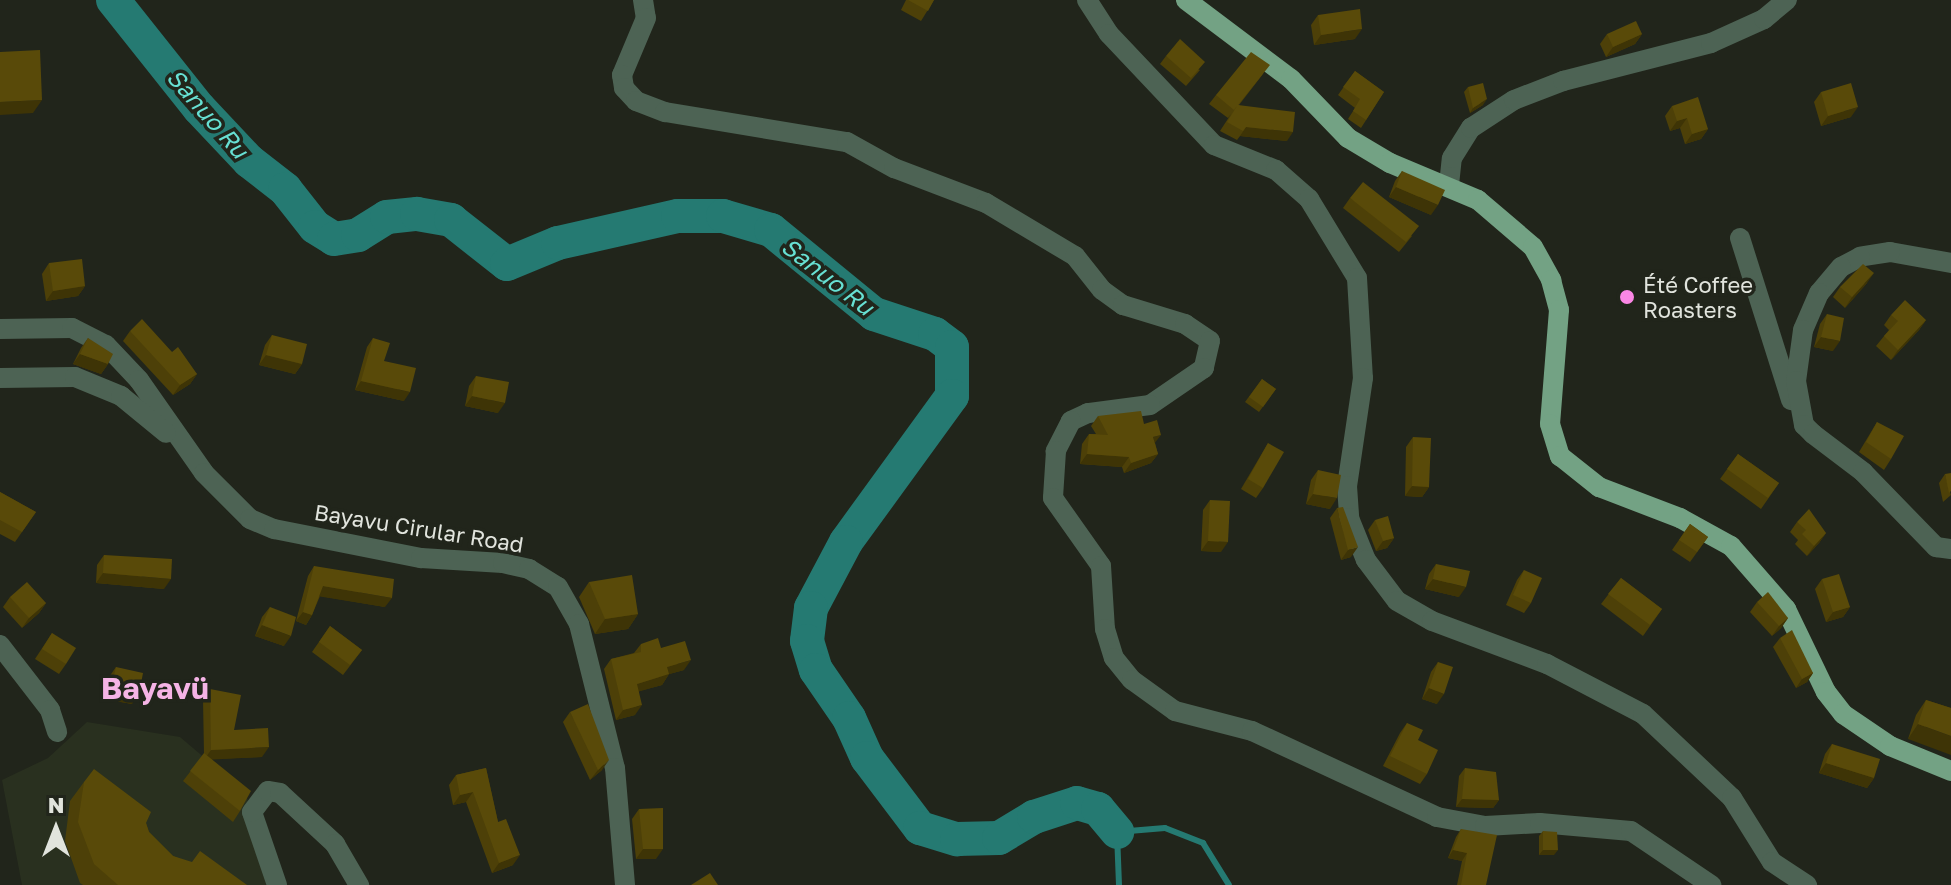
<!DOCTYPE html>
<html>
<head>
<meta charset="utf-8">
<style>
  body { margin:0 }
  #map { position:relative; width:1951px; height:885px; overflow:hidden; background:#21251b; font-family:"Golos Text",sans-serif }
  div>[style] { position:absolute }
  .built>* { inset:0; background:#29301f }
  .stream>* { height:6px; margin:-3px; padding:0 3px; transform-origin:3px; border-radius:3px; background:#257a72 }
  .river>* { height:34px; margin:-17px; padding:0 17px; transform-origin:17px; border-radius:17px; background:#257a72 }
  .minor>* { height:20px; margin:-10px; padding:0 10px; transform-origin:10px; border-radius:10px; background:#4d6354 }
  .major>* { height:20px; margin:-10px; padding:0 10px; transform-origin:10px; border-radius:10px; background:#73a284 }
  .wall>* { inset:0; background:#4d4008 }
  .shaded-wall>* { inset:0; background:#3e3406 }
  .building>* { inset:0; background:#594a09 }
  .dots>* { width:22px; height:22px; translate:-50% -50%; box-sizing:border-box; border:4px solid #21251b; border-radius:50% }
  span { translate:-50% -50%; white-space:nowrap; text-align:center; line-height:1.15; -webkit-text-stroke:7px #21251b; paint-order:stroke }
  .poi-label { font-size:22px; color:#e1e4dd }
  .left { translate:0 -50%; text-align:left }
  .street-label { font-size:22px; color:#e1e4dd }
  .water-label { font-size:24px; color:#67e0d3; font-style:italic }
  .district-label { font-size:30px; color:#f5b4e6; font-weight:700 }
  .north { position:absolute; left:16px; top:789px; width:80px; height:80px; -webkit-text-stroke:6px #21251b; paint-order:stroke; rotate:0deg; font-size:22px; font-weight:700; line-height:32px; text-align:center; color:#e1e4dd }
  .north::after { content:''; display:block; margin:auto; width:28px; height:36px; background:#e1e4dd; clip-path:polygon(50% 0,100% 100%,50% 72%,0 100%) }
</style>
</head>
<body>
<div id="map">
  <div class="built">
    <i style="clip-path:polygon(87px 722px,180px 737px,246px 793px,267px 885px,22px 885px,2px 780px,48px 758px)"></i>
  </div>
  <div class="stream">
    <i style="left:1119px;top:885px;width:53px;rotate:-92.2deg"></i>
    <i style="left:1117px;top:832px;width:48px;rotate:-4.8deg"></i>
    <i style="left:1165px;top:828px;width:41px;rotate:21.5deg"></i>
    <i style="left:1203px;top:843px;width:49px;rotate:58.2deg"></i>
  </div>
  <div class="river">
    <i style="left:113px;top:0;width:138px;rotate:51.5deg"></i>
    <i style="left:199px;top:108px;width:73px;rotate:46.7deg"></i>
    <i style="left:249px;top:161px;width:46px;rotate:37.9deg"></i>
    <i style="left:285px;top:189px;width:48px;rotate:51.7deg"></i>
    <i style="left:315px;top:227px;width:22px;rotate:32deg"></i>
    <i style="left:334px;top:239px;width:24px;rotate:-9deg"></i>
    <i style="left:358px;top:235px;width:34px;rotate:-32deg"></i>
    <i style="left:387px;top:217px;width:30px;rotate:-6deg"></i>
    <i style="left:417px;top:214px;width:35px;rotate:10deg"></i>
    <i style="left:451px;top:220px;width:71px;rotate:38.2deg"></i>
    <i style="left:507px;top:264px;width:55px;rotate:-22.4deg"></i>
    <i style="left:558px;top:243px;width:123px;rotate:-12.7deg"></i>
    <i style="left:678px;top:216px;width:45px"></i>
    <i style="left:723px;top:216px;width:50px;rotate:16.3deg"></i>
    <i style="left:771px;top:230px;width:133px;rotate:39.2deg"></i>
    <i style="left:874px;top:314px;width:64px;rotate:18.2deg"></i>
    <i style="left:935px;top:334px;width:21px;rotate:37deg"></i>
    <i style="left:952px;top:347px;width:49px;rotate:90deg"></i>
    <i style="left:952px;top:396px;width:180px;rotate:126deg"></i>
    <i style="left:846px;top:542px;width:75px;rotate:117.9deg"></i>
    <i style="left:811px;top:608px;width:33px;rotate:97deg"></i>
    <i style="left:807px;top:641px;width:30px;rotate:73deg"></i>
    <i style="left:816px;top:670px;width:58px;rotate:55.5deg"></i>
    <i style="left:849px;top:718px;width:44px;rotate:65.8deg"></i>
    <i style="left:867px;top:758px;width:88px;rotate:52.9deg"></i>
    <i style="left:920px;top:828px;width:39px;rotate:17deg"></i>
    <i style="left:957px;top:839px;width:42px;rotate:-1.4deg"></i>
    <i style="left:999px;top:838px;width:41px;rotate:-31deg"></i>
    <i style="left:1034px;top:817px;width:45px;rotate:-18deg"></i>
    <i style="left:1077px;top:803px;width:22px;rotate:16deg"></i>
    <i style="left:1098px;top:809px;width:30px;rotate:50deg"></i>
  </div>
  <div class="minor">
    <i style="left:643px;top:0;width:18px;rotate:81deg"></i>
    <i style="left:646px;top:18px;width:62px;rotate:112.8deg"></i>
    <i style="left:622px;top:75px;width:13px;rotate:81deg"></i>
    <i style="left:624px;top:88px;width:18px;rotate:47deg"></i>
    <i style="left:636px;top:101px;width:31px;rotate:21deg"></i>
    <i style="left:665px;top:112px;width:184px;rotate:9.4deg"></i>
    <i style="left:847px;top:142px;width:54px;rotate:29deg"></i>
    <i style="left:894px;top:168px;width:98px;rotate:20.8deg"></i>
    <i style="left:986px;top:203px;width:104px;rotate:30.8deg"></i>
    <i style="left:1075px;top:256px;width:43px;rotate:51.5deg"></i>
    <i style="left:1102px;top:290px;width:26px;rotate:36deg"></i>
    <i style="left:1123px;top:305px;width:65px;rotate:17deg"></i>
    <i style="left:1185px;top:324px;width:30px;rotate:34deg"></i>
    <i style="left:1210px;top:341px;width:28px;rotate:103deg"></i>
    <i style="left:1204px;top:368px;width:65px;rotate:145.6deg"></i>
    <i style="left:1150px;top:405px;width:63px;rotate:172.6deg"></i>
    <i style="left:1088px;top:413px;width:19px;rotate:155deg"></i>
    <i style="left:1071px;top:421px;width:34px;rotate:117deg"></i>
    <i style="left:1056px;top:451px;width:47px;rotate:93.7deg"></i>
    <i style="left:1053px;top:498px;width:83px;rotate:54.8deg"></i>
    <i style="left:1101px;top:566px;width:63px;rotate:86.4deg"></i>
    <i style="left:1105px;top:629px;width:30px;rotate:73deg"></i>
    <i style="left:1114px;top:658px;width:28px;rotate:51deg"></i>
    <i style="left:1132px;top:680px;width:53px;rotate:35.8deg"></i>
    <i style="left:1175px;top:711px;width:80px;rotate:14.6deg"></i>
    <i style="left:1252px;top:731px;width:204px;rotate:24.9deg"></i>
    <i style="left:1437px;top:817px;width:49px;rotate:10.6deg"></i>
    <i style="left:1485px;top:826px;width:55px;rotate:-3.1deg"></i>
    <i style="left:1540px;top:823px;width:91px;rotate:5deg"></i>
    <i style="left:1631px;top:831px;width:97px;rotate:34deg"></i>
    <i style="left:1087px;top:0;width:40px;rotate:57.1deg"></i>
    <i style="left:1109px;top:34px;width:153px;rotate:46.6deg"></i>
    <i style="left:1214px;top:145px;width:67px;rotate:22deg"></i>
    <i style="left:1276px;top:170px;width:44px;rotate:41.3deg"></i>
    <i style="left:1309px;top:199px;width:92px;rotate:58.7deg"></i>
    <i style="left:1357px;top:278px;width:100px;rotate:86.6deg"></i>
    <i style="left:1363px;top:378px;width:109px;rotate:98.4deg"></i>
    <i style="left:1347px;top:486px;width:32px;rotate:86deg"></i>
    <i style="left:1349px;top:518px;width:45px;rotate:68deg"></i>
    <i style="left:1366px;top:560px;width:51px;rotate:52.9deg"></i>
    <i style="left:1397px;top:601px;width:40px;rotate:29.7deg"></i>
    <i style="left:1432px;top:621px;width:123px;rotate:20.5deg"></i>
    <i style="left:1547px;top:664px;width:108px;rotate:27.5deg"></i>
    <i style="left:1643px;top:714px;width:122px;rotate:43.3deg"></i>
    <i style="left:1732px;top:798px;width:75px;rotate:58deg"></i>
    <i style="left:1772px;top:862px;width:42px;rotate:33.3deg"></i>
    <i style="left:1449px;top:185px;width:27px;rotate:-84deg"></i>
    <i style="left:1452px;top:158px;width:36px;rotate:-58deg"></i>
    <i style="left:1471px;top:128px;width:51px;rotate:-33.1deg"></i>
    <i style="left:1514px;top:100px;width:53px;rotate:-21.2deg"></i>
    <i style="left:1563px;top:81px;width:153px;rotate:-14.4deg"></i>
    <i style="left:1711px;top:43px;width:58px;rotate:-24.4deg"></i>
    <i style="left:1764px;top:19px;width:30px;rotate:-40deg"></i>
    <i style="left:1740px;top:238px;width:170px;rotate:72.5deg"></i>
    <i style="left:1951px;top:263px;width:62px;rotate:-169.8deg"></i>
    <i style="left:1890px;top:252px;width:30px;rotate:171deg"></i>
    <i style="left:1860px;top:257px;width:21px;rotate:152deg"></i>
    <i style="left:1841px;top:267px;width:34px;rotate:130deg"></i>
    <i style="left:1819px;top:293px;width:40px;rotate:113.4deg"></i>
    <i style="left:1803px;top:330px;width:51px;rotate:97.8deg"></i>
    <i style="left:1796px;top:381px;width:45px;rotate:79.7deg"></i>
    <i style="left:1804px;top:425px;width:13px;rotate:45deg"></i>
    <i style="left:1813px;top:434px;width:63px;rotate:37.2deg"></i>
    <i style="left:1863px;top:472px;width:105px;rotate:45.8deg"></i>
    <i style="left:1936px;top:547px;width:15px;rotate:8deg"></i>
    <i style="left:0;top:329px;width:72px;rotate:-0.8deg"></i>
    <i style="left:72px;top:328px;width:38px;rotate:27deg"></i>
    <i style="left:106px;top:345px;width:48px;rotate:46.7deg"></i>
    <i style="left:139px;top:380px;width:113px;rotate:55deg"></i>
    <i style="left:204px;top:473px;width:65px;rotate:45deg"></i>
    <i style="left:250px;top:519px;width:26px;rotate:23deg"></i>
    <i style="left:274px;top:529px;width:150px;rotate:11.2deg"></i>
    <i style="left:421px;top:558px;width:82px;rotate:3.5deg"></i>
    <i style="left:503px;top:563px;width:27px;rotate:13deg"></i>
    <i style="left:529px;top:569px;width:34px;rotate:32deg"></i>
    <i style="left:558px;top:587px;width:43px;rotate:60.4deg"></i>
    <i style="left:579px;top:624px;width:148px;rotate:76deg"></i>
    <i style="left:615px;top:768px;width:117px;rotate:85.1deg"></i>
    <i style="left:0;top:378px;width:75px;rotate:-0.8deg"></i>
    <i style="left:75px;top:377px;width:50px;rotate:22.4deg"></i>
    <i style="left:121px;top:396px;width:58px;rotate:39.4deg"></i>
    <i style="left:0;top:645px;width:82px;rotate:52.4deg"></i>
    <i style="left:50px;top:710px;width:23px;rotate:72deg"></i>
    <i style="left:277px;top:885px;width:77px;rotate:-108.9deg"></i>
    <i style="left:252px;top:812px;width:26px;rotate:-53deg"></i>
    <i style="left:268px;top:791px;width:12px;rotate:9deg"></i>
    <i style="left:280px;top:793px;width:75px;rotate:42.8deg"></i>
    <i style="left:335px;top:844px;width:48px;rotate:59.7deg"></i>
  </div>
  <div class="major">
    <i style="left:1186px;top:0;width:131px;rotate:37deg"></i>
    <i style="left:1291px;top:79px;width:82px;rotate:46deg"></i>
    <i style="left:1348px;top:138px;width:49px;rotate:30.8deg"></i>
    <i style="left:1390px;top:163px;width:95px;rotate:22.8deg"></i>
    <i style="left:1478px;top:200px;width:72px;rotate:40.5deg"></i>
    <i style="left:1533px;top:247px;width:38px;rotate:61deg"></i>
    <i style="left:1551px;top:280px;width:31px;rotate:75deg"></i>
    <i style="left:1559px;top:310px;width:114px;rotate:94.5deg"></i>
    <i style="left:1550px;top:424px;width:34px;rotate:73deg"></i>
    <i style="left:1560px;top:456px;width:50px;rotate:38.5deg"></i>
    <i style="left:1599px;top:487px;width:87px;rotate:20.9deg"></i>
    <i style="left:1680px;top:518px;width:58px;rotate:28.8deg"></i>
    <i style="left:1731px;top:546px;width:84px;rotate:48.9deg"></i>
    <i style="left:1786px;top:609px;width:92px;rotate:64.3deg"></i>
    <i style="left:1826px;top:692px;width:28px;rotate:52deg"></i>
    <i style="left:1843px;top:714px;width:57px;rotate:34.2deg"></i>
    <i style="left:1890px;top:746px;width:66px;rotate:22.3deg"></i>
  </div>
  <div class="wall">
    <i style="clip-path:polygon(906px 0,934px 0,921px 21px,901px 10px)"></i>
    <i style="clip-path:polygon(1318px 15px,1355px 39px,1314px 45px,1311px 25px)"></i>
    <i style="clip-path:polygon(1607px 34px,1642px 34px,1635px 44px,1606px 57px,1600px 44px)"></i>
    <i style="clip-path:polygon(1166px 56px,1200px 70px,1186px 86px,1160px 64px)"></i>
    <i style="clip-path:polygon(1355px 71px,1384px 92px,1361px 128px,1348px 119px,1355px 108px,1338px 95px)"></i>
    <i style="clip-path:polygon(1263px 74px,1239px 105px,1287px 141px,1240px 136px,1237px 140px,1220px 131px,1231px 114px,1228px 118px,1209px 104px,1216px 95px)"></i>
    <i style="clip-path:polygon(1468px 87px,1483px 105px,1470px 113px,1464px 92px)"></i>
    <i style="clip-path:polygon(1821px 92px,1851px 117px,1821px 126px,1814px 102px)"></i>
    <i style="clip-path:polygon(1672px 106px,1708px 129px,1701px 139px,1685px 144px,1680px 128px,1670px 131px,1665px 116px)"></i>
    <i style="clip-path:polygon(1402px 171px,1431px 215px,1389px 197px,1395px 181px)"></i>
    <i style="clip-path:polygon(1350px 198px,1412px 236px,1399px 252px,1343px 208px)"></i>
    <i style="clip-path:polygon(49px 263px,85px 286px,78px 296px,46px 301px,42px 274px)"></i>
    <i style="clip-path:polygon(1867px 283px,1845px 308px,1833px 297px,1840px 287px)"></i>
    <i style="clip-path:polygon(1827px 314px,1833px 351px,1814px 347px,1820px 324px)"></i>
    <i style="clip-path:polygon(1891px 315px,1926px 320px,1919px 330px,1891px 360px,1876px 346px,1889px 330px,1884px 325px)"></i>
    <i style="clip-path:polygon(130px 331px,172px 352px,197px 374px,190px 384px,173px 395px,123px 341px)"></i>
    <i style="clip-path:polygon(272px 335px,302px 364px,295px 374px,259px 365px,265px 345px)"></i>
    <i style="clip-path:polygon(88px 338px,108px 364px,101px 374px,73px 364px,81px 348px)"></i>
    <i style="clip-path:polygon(373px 338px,384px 361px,404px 401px,355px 390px,367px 347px)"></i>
    <i style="clip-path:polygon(476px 376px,498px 413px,465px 406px,469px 386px)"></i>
    <i style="clip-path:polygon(1262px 379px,1276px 389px,1259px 412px,1245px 402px)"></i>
    <i style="clip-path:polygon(1098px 416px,1144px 424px,1155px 443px,1158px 454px,1151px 463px,1124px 473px,1122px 467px,1080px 464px,1082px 444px,1089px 434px,1096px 434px,1091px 426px)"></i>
    <i style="clip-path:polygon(1877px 422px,1891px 459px,1884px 470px,1859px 452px)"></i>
    <i style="clip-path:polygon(1413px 437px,1429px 487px,1422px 497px,1405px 496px,1406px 447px)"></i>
    <i style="clip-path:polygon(1268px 443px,1263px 488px,1256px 498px,1241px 489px)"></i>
    <i style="clip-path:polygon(1738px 454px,1779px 483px,1761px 509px,1720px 479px)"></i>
    <i style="clip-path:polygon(1318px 470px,1330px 509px,1306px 504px,1311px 480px)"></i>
    <i style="clip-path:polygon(1945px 474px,1951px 495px,1943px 502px,1939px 483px)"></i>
    <i style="clip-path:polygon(0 492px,36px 512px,15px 542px,0 534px)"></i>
    <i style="clip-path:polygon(1210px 500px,1221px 552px,1201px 551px,1203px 510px)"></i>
    <i style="clip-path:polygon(1337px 508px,1351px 557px,1341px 560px,1330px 518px)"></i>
    <i style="clip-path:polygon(1375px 520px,1394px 538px,1387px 548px,1376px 551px,1368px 530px)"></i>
    <i style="clip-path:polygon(1797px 522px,1826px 533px,1819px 543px,1807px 556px,1795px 544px,1798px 540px,1790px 532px)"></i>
    <i style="clip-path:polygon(1690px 524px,1708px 537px,1690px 562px,1672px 550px)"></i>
    <i style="clip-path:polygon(104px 555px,164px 589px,96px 583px,97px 565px)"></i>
    <i style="clip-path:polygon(1436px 564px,1459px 597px,1425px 589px,1429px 574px)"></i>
    <i style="clip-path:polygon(314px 566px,385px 607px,320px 596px,312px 615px,306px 625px,296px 621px,308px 576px)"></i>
    <i style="clip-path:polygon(1524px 570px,1531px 603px,1524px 613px,1506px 605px,1517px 580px)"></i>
    <i style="clip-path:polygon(1621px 578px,1662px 609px,1643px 636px,1601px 604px)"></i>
    <i style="clip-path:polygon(1822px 579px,1850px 607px,1843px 617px,1826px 622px,1815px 589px)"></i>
    <i style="clip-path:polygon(589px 582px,638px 614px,628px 629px,595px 634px,579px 597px)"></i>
    <i style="clip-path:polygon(10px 597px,46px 603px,39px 613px,22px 628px,3px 607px)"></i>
    <i style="clip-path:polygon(1757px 602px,1788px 618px,1781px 628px,1772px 636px,1750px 612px)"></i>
    <i style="clip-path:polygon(270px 607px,284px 646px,255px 636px,262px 617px)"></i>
    <i style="clip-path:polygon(330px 626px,362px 650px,343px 675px,312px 652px)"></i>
    <i style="clip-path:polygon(52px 633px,66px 664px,59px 674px,35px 659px)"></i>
    <i style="clip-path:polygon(1780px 638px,1813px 673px,1807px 682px,1796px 688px,1773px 647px)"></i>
    <i style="clip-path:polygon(641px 644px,661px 648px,684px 670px,669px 674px,662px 685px,639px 691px,635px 715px,616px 720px,604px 669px,611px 659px,634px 653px)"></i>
    <i style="clip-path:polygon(1438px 662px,1437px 704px,1422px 699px,1431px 672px)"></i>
    <i style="clip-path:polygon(116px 667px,132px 704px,104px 699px,109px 677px)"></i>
    <i style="clip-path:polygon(210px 689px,234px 730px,262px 757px,212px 759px,240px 811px,233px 822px,183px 781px,204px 754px,203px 700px)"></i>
    <i style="clip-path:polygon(1926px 700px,1951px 708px,1908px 739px,1916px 715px)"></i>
    <i style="clip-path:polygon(570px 712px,602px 770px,590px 780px,563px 722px)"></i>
    <i style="clip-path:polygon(1407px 723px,1418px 740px,1427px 774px,1420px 784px,1383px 766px,1400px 733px)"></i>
    <i style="clip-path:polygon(1832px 744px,1874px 778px,1867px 788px,1819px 773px,1825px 754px)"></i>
    <i style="clip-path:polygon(486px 768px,498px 822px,513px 865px,492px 873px,466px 802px,453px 805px,449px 785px,456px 775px)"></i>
    <i style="clip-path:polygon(1465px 768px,1499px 800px,1493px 808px,1456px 807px,1459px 776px)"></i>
    <i style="clip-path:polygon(84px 782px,146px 823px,149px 832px,173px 856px,247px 885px,83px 885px,80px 883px,65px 841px,70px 801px)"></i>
    <i style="clip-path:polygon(639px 809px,656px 859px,636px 859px,632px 819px)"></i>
    <i style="clip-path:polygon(1461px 829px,1486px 885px,1457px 885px,1462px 861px,1448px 858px,1456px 837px)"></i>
    <i style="clip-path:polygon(1543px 831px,1554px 855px,1539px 855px,1539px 836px)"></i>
  </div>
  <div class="shaded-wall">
    <i style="clip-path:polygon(1362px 29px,1355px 39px,1314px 45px,1321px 35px)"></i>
    <i style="clip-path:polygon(1642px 34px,1635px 44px,1606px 57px,1613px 47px)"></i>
    <i style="clip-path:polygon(1487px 99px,1483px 105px,1470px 113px,1473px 108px)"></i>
    <i style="clip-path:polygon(42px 100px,33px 113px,0 115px,0 102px)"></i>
    <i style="clip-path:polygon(1858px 107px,1851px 117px,1821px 126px,1828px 116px)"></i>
    <i style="clip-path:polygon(1687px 118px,1680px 128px,1670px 131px,1677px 121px)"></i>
    <i style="clip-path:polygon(1246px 127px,1293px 132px,1287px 141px,1240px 136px)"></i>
    <i style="clip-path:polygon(1708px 129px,1701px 139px,1685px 144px,1692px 134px)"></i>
    <i style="clip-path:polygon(1396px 187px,1438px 205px,1431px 215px,1389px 197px)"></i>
    <i style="clip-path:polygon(1874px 273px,1867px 283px,1845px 308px,1852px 297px)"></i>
    <i style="clip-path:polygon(85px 286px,78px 296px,46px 301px,53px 291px)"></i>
    <i style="clip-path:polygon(1926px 320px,1919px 330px,1891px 360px,1898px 350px)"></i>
    <i style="clip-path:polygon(1821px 337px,1840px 341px,1833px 351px,1814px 347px)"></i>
    <i style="clip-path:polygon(80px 354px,108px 364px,101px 374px,73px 364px)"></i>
    <i style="clip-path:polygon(266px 355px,302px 364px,295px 374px,259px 365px)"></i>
    <i style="clip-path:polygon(197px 374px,190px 384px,173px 395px,180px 385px)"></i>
    <i style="clip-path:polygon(361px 381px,410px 392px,404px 401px,355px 390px)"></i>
    <i style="clip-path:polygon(472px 396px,505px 403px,498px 413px,465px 406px)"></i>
    <i style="clip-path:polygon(1161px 435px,1154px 444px,1153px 437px)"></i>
    <i style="clip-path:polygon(1087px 454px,1129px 457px,1122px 467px,1080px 464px)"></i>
    <i style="clip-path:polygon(1158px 454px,1151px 463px,1124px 473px,1131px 463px)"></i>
    <i style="clip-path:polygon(1412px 486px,1429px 487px,1422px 497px,1405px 496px)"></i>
    <i style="clip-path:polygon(1313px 494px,1337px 498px,1330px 509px,1306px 504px)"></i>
    <i style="clip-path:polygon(1826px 533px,1819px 543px,1807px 556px,1814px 546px)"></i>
    <i style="clip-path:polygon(1394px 538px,1387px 548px,1376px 551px,1383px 541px)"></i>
    <i style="clip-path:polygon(1208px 541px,1228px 542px,1221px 552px,1201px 551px)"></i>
    <i style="clip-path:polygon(1358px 547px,1351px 557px,1341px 560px,1348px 550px)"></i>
    <i style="clip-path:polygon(103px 573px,171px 579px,164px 589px,96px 583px)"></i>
    <i style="clip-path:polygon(1433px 579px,1466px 587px,1459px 597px,1425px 589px)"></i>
    <i style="clip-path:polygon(323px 586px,392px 598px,385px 607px,317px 596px)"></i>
    <i style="clip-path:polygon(46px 603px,39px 613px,22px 628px,29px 618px)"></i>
    <i style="clip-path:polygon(1850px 607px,1843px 617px,1826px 622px,1833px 612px)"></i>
    <i style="clip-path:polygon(303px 612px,312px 615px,306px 625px,296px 621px)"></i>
    <i style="clip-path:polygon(638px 614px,628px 629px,595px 634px,605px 619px)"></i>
    <i style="clip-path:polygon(1788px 618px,1781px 628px,1772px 636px,1779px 626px)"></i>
    <i style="clip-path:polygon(262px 625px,291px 636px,284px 646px,255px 636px)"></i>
    <i style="clip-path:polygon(691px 660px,684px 670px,659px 677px,667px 667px)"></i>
    <i style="clip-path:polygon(1813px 673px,1807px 682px,1796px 688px,1802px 679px)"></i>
    <i style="clip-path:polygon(669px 674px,662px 685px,630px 694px,637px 684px)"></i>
    <i style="clip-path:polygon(1429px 688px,1444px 694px,1437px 704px,1422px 699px)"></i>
    <i style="clip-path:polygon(111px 689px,139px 694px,132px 704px,104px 699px)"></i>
    <i style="clip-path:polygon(642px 705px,635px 715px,616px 720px,623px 710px)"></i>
    <i style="clip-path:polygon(1918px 724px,1951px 736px,1951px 755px,1908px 739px)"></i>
    <i style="clip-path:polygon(269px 747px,262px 757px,204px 760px,211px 750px)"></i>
    <i style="clip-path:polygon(609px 760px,602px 770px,590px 780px,598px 770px)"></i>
    <i style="clip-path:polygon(1826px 763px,1874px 778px,1867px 788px,1819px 773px)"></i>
    <i style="clip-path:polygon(473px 792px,466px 802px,453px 805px,460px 795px)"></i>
    <i style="clip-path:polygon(1462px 799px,1499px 800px,1493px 808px,1456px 807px)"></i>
    <i style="clip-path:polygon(643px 849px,663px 849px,656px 859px,636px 859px)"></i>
    <i style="clip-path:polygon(1453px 850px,1467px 853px,1462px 861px,1448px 858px)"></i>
    <i style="clip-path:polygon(1543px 850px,1558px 850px,1554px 855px,1539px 855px)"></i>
    <i style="clip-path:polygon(520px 855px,513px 865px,492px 873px,499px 863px)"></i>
  </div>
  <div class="building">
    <i style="clip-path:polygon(908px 0,934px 0,928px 11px)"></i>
    <i style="clip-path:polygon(1360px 9px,1362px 29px,1321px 35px,1318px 15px)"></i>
    <i style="clip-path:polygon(1636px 21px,1642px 34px,1613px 47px,1607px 34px)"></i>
    <i style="clip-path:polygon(1180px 39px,1205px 62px,1191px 78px,1166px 56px)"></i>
    <i style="clip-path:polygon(40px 50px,42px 100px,0 102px,0 52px)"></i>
    <i style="clip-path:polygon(1251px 52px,1270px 65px,1238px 105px,1295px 112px,1293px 132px,1246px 127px,1243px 131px,1227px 122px,1237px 106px,1234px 110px,1216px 95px)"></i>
    <i style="clip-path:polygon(1355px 71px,1384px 92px,1366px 120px,1353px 111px,1360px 99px,1343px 87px)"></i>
    <i style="clip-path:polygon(1483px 83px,1487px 99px,1473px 108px,1468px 87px)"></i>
    <i style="clip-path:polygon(1851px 83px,1858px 107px,1828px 116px,1821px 92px)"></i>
    <i style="clip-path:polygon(1698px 97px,1708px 129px,1692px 134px,1687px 118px,1677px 121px,1672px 106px)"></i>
    <i style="clip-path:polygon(1402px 171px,1445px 190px,1438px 205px,1396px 187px)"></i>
    <i style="clip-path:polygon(1363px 182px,1419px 226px,1406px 242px,1350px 198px)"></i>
    <i style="clip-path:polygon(82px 259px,85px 286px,53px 291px,49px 263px)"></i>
    <i style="clip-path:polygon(1863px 264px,1874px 273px,1852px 297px,1840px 287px)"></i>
    <i style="clip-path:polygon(1905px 300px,1926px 320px,1898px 350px,1884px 336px,1898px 321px,1891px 315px)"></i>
    <i style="clip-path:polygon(1827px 314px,1844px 318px,1840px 341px,1821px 337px)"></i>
    <i style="clip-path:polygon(142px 319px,172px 352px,178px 347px,197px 374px,180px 385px,130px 331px)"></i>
    <i style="clip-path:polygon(272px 335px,307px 344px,302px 364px,266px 355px)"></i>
    <i style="clip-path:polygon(88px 338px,113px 354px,108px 364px,80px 354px)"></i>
    <i style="clip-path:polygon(373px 338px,390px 343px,384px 361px,416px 368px,410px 392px,361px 381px)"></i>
    <i style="clip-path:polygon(476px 376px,509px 382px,505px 403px,472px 396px)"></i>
    <i style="clip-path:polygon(1262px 379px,1276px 389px,1263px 407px,1249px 397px)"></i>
    <i style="clip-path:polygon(1141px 411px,1144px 424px,1157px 420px,1161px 435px,1153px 437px,1158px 454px,1131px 463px,1129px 457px,1087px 454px,1089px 434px,1108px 435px,1098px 416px)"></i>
    <i style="clip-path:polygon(1877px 422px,1904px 436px,1891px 459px,1866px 442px)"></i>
    <i style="clip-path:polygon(1413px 437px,1431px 438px,1429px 487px,1412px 486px)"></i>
    <i style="clip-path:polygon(1268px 443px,1284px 452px,1263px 488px,1248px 479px)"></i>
    <i style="clip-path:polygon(1738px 454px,1779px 483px,1768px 498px,1727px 469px)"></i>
    <i style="clip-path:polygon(1318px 470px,1341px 475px,1337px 498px,1313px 494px)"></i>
    <i style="clip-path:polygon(1951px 473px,1951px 491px,1949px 493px,1945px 474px)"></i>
    <i style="clip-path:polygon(0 492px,36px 512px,22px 532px,0 520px)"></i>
    <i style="clip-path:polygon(1210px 500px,1230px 501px,1228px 542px,1208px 541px)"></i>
    <i style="clip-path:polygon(1343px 507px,1358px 547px,1348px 550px,1337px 508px)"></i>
    <i style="clip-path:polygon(1809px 509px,1826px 533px,1814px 546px,1802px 534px,1806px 530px,1797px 522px)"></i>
    <i style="clip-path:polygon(1388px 516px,1394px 538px,1383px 541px,1375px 520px)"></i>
    <i style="clip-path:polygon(1690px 524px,1708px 537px,1697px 552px,1679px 540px)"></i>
    <i style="clip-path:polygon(104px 555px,172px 559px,171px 579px,103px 573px)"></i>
    <i style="clip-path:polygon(1436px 564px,1470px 571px,1466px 587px,1433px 579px)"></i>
    <i style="clip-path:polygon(314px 566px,394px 579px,392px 598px,323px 586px,312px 615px,303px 612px)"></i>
    <i style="clip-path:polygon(1524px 570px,1542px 578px,1531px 603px,1513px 595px)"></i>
    <i style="clip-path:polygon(1839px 574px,1850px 607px,1833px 612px,1822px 579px)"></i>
    <i style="clip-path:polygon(632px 575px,638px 614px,605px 619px,589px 582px)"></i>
    <i style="clip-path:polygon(1621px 578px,1662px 609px,1650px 625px,1608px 594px)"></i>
    <i style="clip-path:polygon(27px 582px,46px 603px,29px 618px,10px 597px)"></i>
    <i style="clip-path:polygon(1768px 592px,1788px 618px,1779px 626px,1757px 602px)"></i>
    <i style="clip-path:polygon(270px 607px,296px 617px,291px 636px,262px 625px)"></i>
    <i style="clip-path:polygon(330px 626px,362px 650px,350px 665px,319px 642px)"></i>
    <i style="clip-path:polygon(1792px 630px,1813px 673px,1802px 679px,1780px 638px)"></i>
    <i style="clip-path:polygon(52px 633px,76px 648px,66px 664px,42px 649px)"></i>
    <i style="clip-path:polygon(658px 638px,661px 648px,685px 641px,691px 660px,667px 667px,669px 674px,637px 684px,642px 705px,623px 710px,611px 659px,641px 652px,641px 644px)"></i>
    <i style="clip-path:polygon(1438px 662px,1453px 667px,1444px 694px,1429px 688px)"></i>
    <i style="clip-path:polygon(116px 667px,143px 673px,139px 694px,111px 689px)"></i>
    <i style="clip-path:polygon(210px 689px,241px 695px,234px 730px,268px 728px,269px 747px,211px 750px)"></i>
    <i style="clip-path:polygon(1926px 700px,1951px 708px,1951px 736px,1918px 724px)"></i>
    <i style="clip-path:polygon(588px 704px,609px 760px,598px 770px,570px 712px)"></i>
    <i style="clip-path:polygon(1407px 723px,1423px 730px,1418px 740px,1438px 750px,1427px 774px,1390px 756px)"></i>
    <i style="clip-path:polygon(1832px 744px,1880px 759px,1874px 778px,1826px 763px)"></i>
    <i style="clip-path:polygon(204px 753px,251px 791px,240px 811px,190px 771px)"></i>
    <i style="clip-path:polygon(486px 768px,498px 822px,506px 819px,520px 855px,499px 863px,473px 792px,460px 795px,456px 775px)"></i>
    <i style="clip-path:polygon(1465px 768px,1496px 772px,1499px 800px,1462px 799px)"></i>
    <i style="clip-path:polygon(94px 769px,151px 812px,146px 823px,149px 832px,173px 856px,192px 862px,200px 851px,247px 885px,118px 885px,94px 864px,78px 822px,84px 782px)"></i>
    <i style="clip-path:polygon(663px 808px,663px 849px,643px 849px,639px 809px)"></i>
    <i style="clip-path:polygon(1461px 829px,1497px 835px,1486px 885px,1461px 885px,1467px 853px,1453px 850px)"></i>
    <i style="clip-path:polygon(1543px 831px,1557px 832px,1558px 850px,1543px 850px)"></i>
    <i style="clip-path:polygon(710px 873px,718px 885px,691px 885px)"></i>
  </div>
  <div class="dots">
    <i style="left:1627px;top:297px;background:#fb87e5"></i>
  </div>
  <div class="poi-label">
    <span class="left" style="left:1643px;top:297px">Été Coffee<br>Roasters</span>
  </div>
  <div class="street-label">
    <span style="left:419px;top:528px;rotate:9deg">Bayavu Cirular Road</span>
  </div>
  <div class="water-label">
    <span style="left:208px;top:113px;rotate:49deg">Sanuo Ru</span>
    <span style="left:828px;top:276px;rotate:38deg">Sanuo Ru</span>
  </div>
  <div class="district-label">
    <span style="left:155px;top:688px">Bayavü</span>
  </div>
  <div class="north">N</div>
</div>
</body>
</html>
